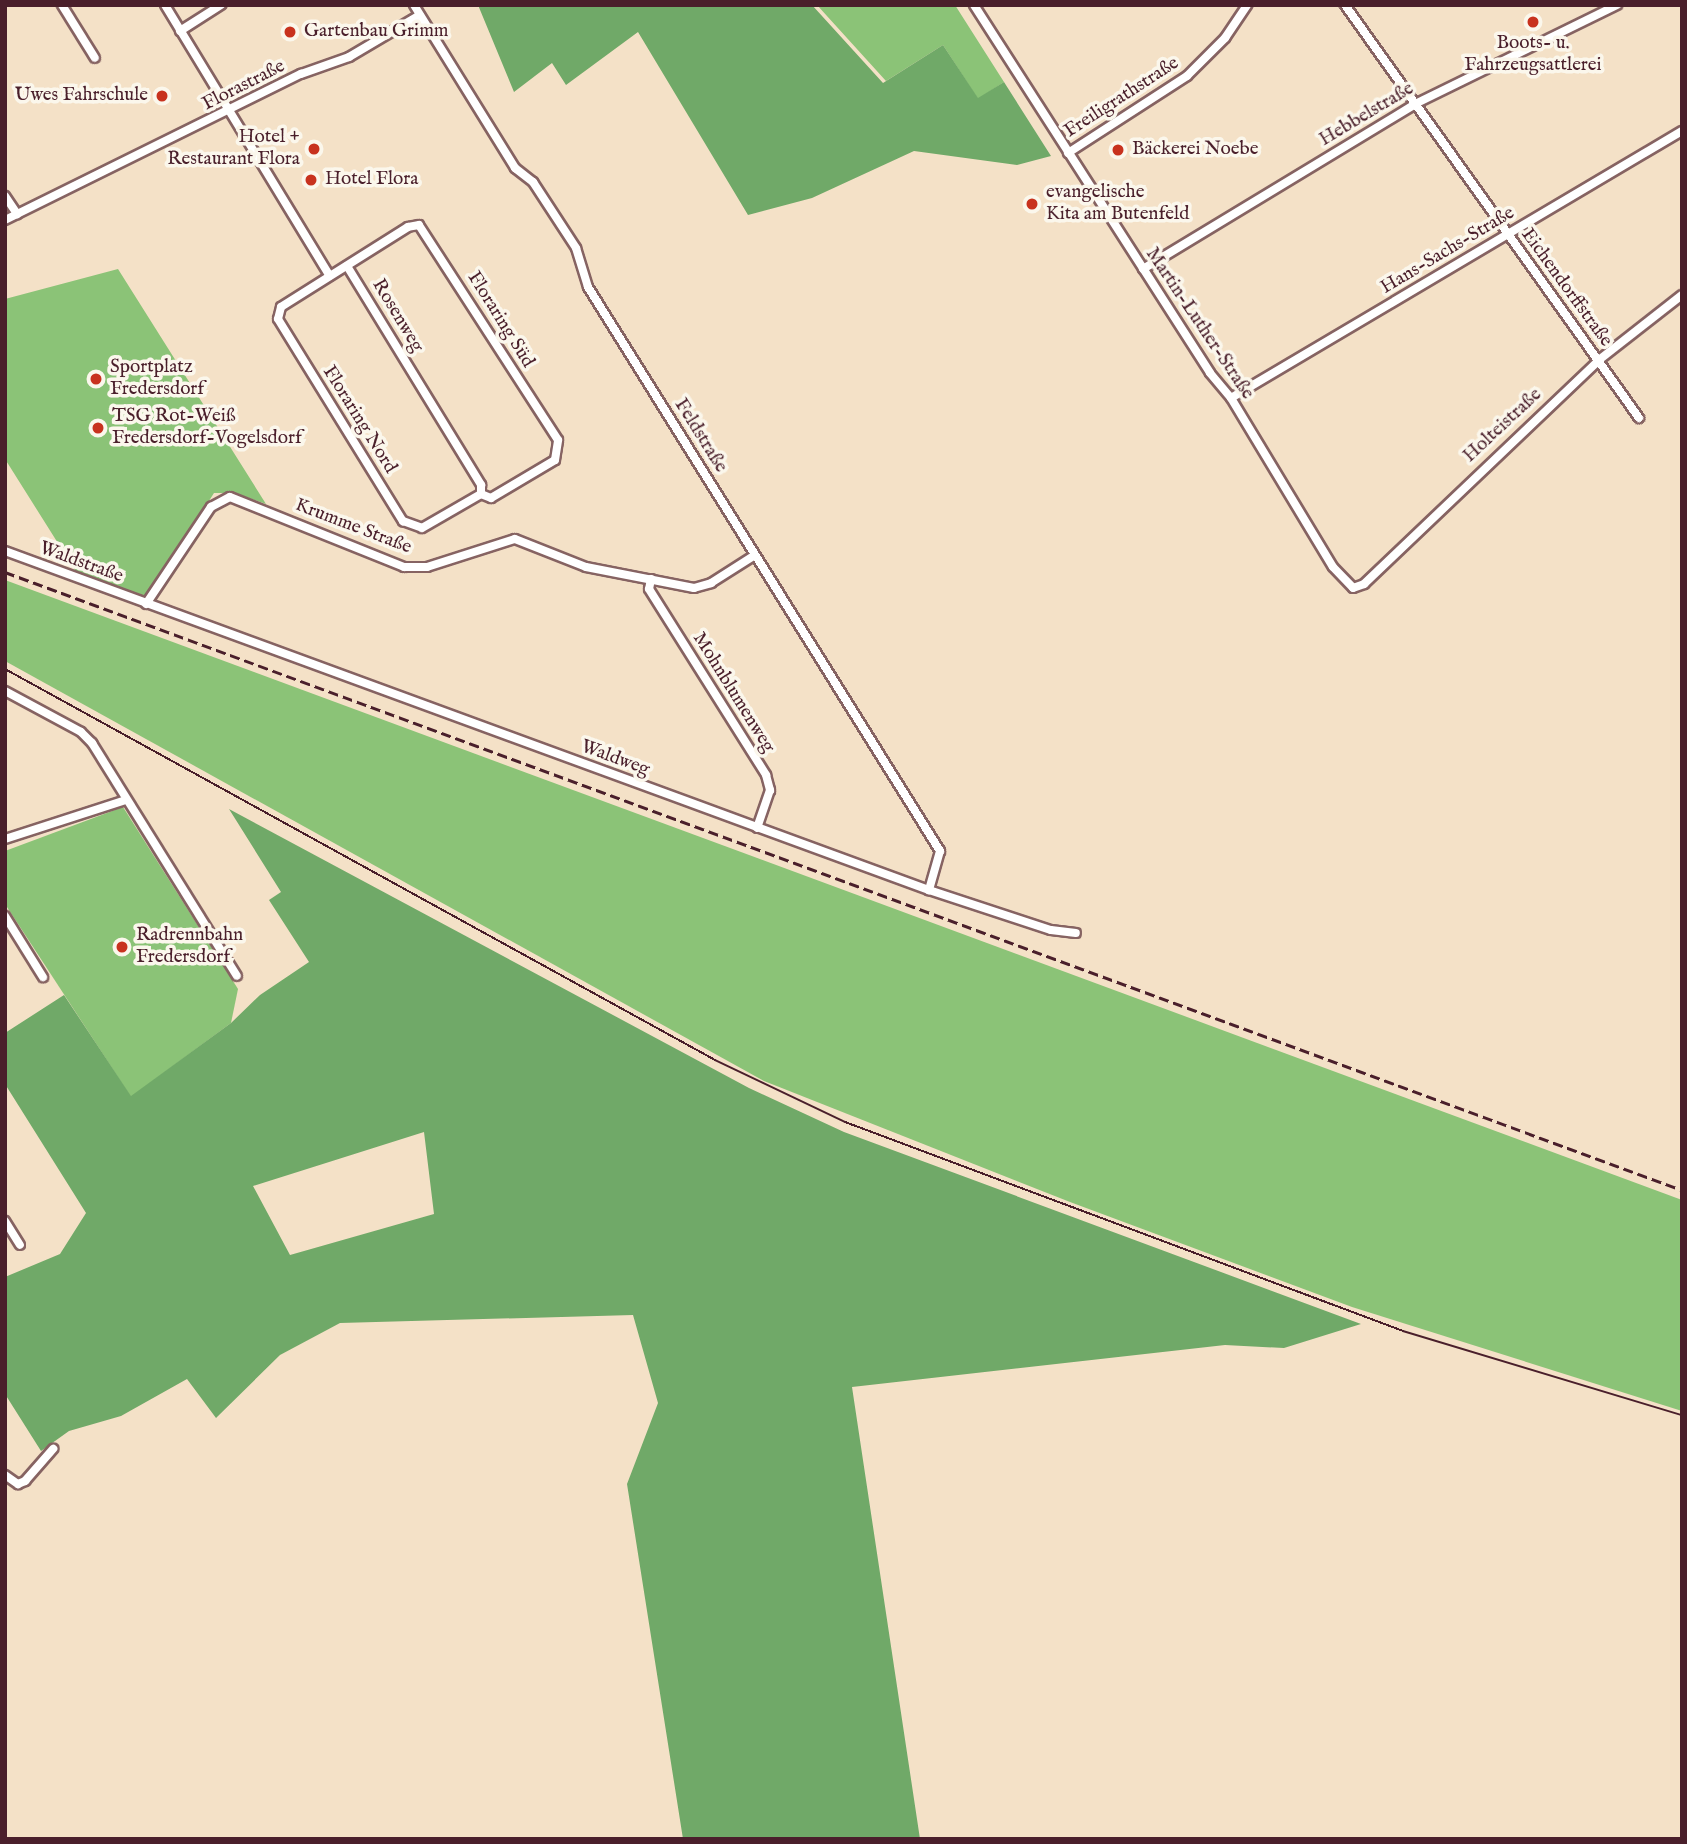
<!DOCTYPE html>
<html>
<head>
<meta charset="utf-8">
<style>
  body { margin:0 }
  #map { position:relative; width:1687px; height:1844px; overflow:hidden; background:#f4e1c7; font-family:"IM FELL English",serif }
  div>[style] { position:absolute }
  .green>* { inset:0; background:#8bc377 }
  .forest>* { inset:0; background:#70a968 }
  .roads { filter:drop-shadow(2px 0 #866362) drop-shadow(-2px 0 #866362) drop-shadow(0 2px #866362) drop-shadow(0 -2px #866362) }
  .minor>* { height:8px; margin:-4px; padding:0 4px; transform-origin:4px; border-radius:4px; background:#fff }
  .tram>* { height:2px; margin:-1px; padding:0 1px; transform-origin:1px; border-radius:1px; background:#4a1f2b }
  .rail>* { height:2.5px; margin-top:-1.25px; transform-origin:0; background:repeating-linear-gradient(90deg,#4a1f2b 0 10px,transparent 0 15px) }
  .dots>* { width:19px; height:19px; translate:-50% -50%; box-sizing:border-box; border:4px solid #fbf7ec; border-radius:50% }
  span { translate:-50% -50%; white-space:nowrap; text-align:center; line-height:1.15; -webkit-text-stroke:7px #fbf7ec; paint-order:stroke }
  .poi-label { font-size:19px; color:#4a1f2b }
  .left { translate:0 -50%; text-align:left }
  .right { translate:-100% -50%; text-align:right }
  .street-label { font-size:19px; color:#4a1f2b }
  .frame { position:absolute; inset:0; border:7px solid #4a1f2b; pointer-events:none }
</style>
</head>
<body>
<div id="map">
  <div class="green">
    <i style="clip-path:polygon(817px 5px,955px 5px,1004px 82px,978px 99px,943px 45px,886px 81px)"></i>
    <i style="clip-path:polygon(118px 269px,266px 504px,235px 493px,214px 493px,145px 602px,78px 575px,5px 459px,5px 299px)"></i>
    <i style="clip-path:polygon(5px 580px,1682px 1200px,1682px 1411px,1352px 1307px,1070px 1202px,764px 1081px,5px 661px)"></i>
    <i style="clip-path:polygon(123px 807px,238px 989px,231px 1023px,131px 1097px,5px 904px,5px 851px)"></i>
  </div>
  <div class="forest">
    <i style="clip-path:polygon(478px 5px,812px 5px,883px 83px,943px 45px,978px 98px,1004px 82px,1051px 156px,1017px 165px,914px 151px,812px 198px,748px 215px,638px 32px,566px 85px,552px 63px,514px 92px)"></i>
    <i style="clip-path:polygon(evenodd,229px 809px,749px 1088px,844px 1132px,1361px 1324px,1284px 1348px,1225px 1345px,852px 1387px,920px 1839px,683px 1839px,627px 1484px,658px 1403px,633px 1315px,340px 1323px,280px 1355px,216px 1418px,187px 1379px,121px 1416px,69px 1431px,41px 1451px,5px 1394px,5px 1277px,60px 1254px,86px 1213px,5px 1084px,5px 1033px,64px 995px,131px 1096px,231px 1023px,260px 995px,309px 962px,269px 900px,281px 892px,229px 809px,424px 1132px,434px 1214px,290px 1255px,253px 1186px,424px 1132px)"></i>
  </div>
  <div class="roads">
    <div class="minor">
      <i style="left:62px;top:5px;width:62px;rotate:58.1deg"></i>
      <i style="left:165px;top:5px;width:317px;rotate:58.7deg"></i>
      <i style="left:414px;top:5px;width:192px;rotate:58.2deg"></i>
      <i style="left:515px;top:168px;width:23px;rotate:38deg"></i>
      <i style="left:533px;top:182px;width:79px;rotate:56.9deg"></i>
      <i style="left:576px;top:248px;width:41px;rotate:72.9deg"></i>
      <i style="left:588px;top:287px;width:665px;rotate:58.03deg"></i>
      <i style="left:940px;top:851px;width:41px;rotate:105.8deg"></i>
      <i style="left:974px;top:5px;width:437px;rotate:57.3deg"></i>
      <i style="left:1210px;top:373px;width:33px;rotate:50deg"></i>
      <i style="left:1231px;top:398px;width:197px;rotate:58.9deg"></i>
      <i style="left:1333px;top:567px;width:29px;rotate:46deg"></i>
      <i style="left:1353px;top:588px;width:12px;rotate:-20deg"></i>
      <i style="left:1364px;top:584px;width:325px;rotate:-43.6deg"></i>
      <i style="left:1599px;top:360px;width:105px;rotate:-38.1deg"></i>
      <i style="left:1345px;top:5px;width:507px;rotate:54.55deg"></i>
      <i style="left:180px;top:31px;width:49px;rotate:-32.4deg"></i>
      <i style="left:1068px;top:153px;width:142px;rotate:-32.9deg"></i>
      <i style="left:1187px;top:76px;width:54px;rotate:-45deg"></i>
      <i style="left:1225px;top:38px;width:40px;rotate:-56deg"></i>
      <i style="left:5px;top:196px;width:22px;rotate:56deg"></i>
      <i style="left:5px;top:220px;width:330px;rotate:-26.3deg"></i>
      <i style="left:301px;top:74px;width:51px;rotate:-19.5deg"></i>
      <i style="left:349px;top:57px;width:82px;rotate:-30.6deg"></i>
      <i style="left:347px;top:266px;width:257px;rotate:58.5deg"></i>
      <i style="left:481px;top:485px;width:9px;rotate:90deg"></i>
      <i style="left:481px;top:494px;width:11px;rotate:22deg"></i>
      <i style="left:491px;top:498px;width:74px;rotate:-30.7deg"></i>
      <i style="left:555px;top:460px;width:20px;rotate:-81deg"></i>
      <i style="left:558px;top:440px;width:256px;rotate:-122.9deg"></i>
      <i style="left:419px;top:225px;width:11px;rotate:170deg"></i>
      <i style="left:408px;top:227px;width:150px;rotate:147.8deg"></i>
      <i style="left:281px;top:307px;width:12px;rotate:104deg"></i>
      <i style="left:278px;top:319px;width:238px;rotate:58.3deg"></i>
      <i style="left:403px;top:521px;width:20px;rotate:20deg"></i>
      <i style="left:422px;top:528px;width:68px;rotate:-30deg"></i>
      <i style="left:1143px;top:269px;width:318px;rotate:-31.2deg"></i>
      <i style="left:1415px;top:104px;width:225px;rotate:-26.1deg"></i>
      <i style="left:1231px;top:398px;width:524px;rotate:-30.63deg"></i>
      <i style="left:5px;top:551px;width:984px;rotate:20.15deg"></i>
      <i style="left:929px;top:890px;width:128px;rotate:18.2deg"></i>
      <i style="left:1051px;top:930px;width:25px;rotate:7deg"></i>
      <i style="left:651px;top:579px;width:10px;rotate:101deg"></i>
      <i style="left:649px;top:589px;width:220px;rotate:57.8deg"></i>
      <i style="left:766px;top:775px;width:16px;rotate:75deg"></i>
      <i style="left:770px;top:790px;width:40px;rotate:108.9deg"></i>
      <i style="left:146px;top:604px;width:117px;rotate:-56.2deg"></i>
      <i style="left:211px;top:507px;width:21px;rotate:-28deg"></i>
      <i style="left:230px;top:497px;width:188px;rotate:21.9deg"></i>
      <i style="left:404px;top:567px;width:23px"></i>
      <i style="left:427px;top:567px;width:92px;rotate:-17.7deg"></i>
      <i style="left:515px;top:539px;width:76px;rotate:21.5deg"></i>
      <i style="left:586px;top:567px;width:110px;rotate:11deg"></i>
      <i style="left:694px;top:588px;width:18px;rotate:-16deg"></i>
      <i style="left:711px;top:583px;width:52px;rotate:-32.5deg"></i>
      <i style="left:5px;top:691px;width:86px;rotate:28.3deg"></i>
      <i style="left:81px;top:732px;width:16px;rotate:45deg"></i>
      <i style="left:92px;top:743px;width:274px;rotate:58.1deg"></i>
      <i style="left:5px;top:839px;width:127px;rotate:-17.9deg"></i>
      <i style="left:5px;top:916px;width:72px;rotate:58.1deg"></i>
      <i style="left:5px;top:1221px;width:28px;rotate:58deg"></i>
      <i style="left:5px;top:1475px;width:16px;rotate:35deg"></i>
      <i style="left:18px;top:1484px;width:8px;rotate:-23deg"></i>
      <i style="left:25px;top:1481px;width:43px;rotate:-48.8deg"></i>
    </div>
  </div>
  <div class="tram">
    <i style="left:5px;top:669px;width:811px;rotate:28.84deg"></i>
    <i style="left:715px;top:1060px;width:144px;rotate:25.5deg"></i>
    <i style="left:845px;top:1122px;width:596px;rotate:20.53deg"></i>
    <i style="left:1403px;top:1331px;width:291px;rotate:16.8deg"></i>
  </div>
  <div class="rail">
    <i style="left:5px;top:572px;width:1787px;rotate:20.23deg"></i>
  </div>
  <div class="dots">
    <i style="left:1533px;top:22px;background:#c8321e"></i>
    <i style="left:290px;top:32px;background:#c8321e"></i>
    <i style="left:162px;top:96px;background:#c8321e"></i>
    <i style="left:314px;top:149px;background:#c8321e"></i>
    <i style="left:1118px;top:150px;background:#c8321e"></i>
    <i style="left:311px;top:180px;background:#c8321e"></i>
    <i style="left:1032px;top:204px;background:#c8321e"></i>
    <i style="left:96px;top:379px;background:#c8321e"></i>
    <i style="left:98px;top:428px;background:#c8321e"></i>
    <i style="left:122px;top:947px;background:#c8321e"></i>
  </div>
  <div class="poi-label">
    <span class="left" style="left:304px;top:32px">Gartenbau Grimm</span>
    <span style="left:1533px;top:55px">Boots- u.<br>Fahrzeugsattlerei</span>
    <span class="right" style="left:148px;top:96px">Uwes Fahrschule</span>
    <span class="right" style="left:300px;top:149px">Hotel +<br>Restaurant Flora</span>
    <span class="left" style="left:1132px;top:150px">Bäckerei Noebe</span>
    <span class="left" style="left:325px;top:180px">Hotel Flora</span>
    <span class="left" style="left:1046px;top:204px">evangelische<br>Kita am Butenfeld</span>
    <span class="left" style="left:110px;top:379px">Sportplatz<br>Fredersdorf</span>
    <span class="left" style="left:112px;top:428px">TSG Rot-Weiß<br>Fredersdorf-Vogelsdorf</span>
    <span class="left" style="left:136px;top:947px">Radrennbahn<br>Fredersdorf</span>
  </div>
  <div class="street-label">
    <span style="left:244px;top:86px;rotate:-27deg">Florastraße</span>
    <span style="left:1122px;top:98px;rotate:-33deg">Freiligrathstraße</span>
    <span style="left:1367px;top:115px;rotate:-31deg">Hebbelstraße</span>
    <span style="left:1448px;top:251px;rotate:-31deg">Hans-Sachs-Straße</span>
    <span style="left:1566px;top:288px;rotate:54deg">Eichendorffstraße</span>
    <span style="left:397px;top:316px;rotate:59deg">Rosenweg</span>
    <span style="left:500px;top:320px;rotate:58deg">Floraring Süd</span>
    <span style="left:1199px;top:324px;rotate:56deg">Martin-Luther-Straße</span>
    <span style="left:359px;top:420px;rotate:58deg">Floraring Nord</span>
    <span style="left:1503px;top:426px;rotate:-43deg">Holteistraße</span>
    <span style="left:700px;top:436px;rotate:58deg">Feldstraße</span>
    <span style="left:353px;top:527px;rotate:21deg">Krumme Straße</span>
    <span style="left:81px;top:563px;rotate:20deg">Waldstraße</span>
    <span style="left:733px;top:693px;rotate:58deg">Mohnblumenweg</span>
    <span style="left:615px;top:759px;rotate:20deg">Waldweg</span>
  </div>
  <div class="frame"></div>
</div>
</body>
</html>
